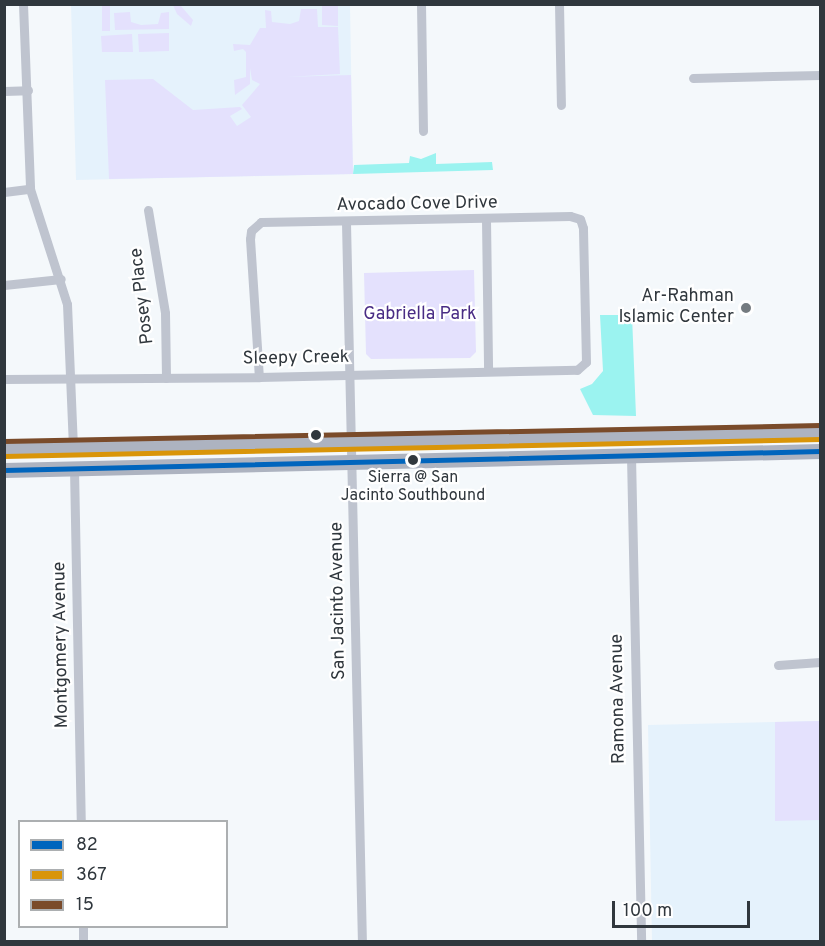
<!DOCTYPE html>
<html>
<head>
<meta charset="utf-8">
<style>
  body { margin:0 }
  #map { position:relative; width:825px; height:946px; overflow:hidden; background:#f4f8fb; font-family:Overpass,sans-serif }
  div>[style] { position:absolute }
  .built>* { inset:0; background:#e5f2fc }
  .green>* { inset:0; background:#e4e1fd }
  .water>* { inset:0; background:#9bf3f0 }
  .street>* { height:9px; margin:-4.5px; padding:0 4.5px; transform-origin:4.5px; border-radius:4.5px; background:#bfc4cf }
  .primary>* { height:15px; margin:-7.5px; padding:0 7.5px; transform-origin:7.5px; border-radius:7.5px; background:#adb3c0 }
  .bus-1>* { height:4.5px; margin:-2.25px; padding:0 2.25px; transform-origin:2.25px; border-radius:2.25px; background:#0065bd }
  .bus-2>* { height:4.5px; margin:-2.25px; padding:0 2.25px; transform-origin:2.25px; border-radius:2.25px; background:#d99509 }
  .bus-3>* { height:4.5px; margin:-2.25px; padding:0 2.25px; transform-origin:2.25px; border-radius:2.25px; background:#7a4b2a }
  .dots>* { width:16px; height:16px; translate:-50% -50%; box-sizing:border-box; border:3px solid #fff; border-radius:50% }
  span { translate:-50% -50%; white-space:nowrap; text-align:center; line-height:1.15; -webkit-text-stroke:4.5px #fff; paint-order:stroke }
  .bus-label { font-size:16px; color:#30373d }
  .street-label { font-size:18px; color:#30373d }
  .poi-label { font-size:18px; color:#30373d }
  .right { translate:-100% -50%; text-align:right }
  .park-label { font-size:18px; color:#492c85 }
  .frame { position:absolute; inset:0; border:6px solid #30373d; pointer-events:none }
  .legend { position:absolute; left:18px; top:820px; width:210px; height:108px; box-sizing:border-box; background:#fff; border:2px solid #acafb1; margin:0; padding:8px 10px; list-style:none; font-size:18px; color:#30373d }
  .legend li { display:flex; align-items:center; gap:12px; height:30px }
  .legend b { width:30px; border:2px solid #acafb1 }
  .scale { position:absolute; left:612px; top:901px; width:138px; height:27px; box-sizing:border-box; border:3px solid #30373d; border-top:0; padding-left:8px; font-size:18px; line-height:21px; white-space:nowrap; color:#30373d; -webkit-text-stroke:4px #fff; paint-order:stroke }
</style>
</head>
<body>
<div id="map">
  <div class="built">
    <i style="clip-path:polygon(71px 5px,350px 5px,353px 174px,76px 180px)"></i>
    <i style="clip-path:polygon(820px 721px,820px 941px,652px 941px,648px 725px)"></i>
  </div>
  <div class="green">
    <i style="clip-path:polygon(102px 5px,110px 5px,110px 31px,102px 31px)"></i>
    <i style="clip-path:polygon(173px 5px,181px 6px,193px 20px,191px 26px,177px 14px)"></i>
    <i style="clip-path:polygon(322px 5px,338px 5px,338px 26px,322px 25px)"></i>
    <i style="clip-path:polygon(301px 9px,317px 9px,318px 27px,338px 27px,340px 74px,286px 77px,351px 75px,353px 174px,109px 179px,105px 80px,153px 79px,193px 110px,240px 107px,242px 109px,230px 116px,237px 126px,251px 117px,242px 105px,260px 84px,252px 80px,250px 68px,250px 84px,235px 95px,234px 80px,246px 77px,246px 52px,243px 49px,234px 51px,233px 44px,250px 45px,260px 28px,266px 28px,265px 10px,271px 11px,272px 22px,290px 24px,299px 21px)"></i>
    <i style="clip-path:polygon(130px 12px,131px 22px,141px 25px,158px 24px,161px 13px,169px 12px,169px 29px,115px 30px,114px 13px)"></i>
    <i style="clip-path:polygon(169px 33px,169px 51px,139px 52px,138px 34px)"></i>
    <i style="clip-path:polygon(132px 34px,133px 52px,102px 52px,101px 36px)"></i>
    <i style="clip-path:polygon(474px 270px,476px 352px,470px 358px,371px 359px,366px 354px,364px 273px)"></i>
    <i style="clip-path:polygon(820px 721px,820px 820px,775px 821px,775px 722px)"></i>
  </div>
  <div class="water">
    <i style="clip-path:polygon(436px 153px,436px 164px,492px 162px,493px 170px,353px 174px,354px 165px,409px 163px,410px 156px,421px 159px)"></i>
    <i style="clip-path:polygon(600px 315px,632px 315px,636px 416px,593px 415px,580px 389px,592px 384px,603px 371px)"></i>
  </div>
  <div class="street">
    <i style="left:23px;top:4px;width:185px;rotate:87.8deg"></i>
    <i style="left:30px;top:189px;width:121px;rotate:72.2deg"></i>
    <i style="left:67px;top:304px;width:143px;rotate:87.6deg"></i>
    <i style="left:421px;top:4px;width:127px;rotate:89.1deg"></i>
    <i style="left:559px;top:4px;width:101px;rotate:88.9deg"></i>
    <i style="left:693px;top:78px;width:127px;rotate:-1.4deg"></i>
    <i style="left:4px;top:91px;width:24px;rotate:-2deg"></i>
    <i style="left:4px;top:192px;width:26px;rotate:-7deg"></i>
    <i style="left:148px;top:210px;width:104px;rotate:80.6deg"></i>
    <i style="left:165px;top:313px;width:65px;rotate:89.1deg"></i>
    <i style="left:486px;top:220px;width:151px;rotate:89.2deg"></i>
    <i style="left:346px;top:223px;width:719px;rotate:88.73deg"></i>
    <i style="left:4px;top:285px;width:57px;rotate:-6deg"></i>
    <i style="left:4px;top:379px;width:255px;rotate:-0.4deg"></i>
    <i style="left:259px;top:377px;width:318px;rotate:-1.3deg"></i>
    <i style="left:577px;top:370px;width:12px;rotate:-42deg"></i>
    <i style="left:586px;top:362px;width:134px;rotate:-91.3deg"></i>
    <i style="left:583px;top:228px;width:9px;rotate:-108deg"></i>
    <i style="left:580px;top:219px;width:10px;rotate:-163deg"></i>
    <i style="left:570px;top:216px;width:309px;rotate:178.9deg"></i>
    <i style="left:261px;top:222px;width:13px;rotate:138deg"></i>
    <i style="left:251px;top:231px;width:8px;rotate:97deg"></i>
    <i style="left:250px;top:239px;width:138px;rotate:86.3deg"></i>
    <i style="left:631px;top:456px;width:486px;rotate:88.8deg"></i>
    <i style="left:74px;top:468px;width:354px;rotate:88.9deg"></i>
    <i style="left:778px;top:665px;width:42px;rotate:-4.1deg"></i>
    <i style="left:83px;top:926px;width:16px;rotate:90deg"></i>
  </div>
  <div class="primary">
    <i style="left:4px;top:449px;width:816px;rotate:-1.19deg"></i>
    <i style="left:4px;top:470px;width:816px;rotate:-1.33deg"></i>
  </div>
  <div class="bus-1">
    <i style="left:4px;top:470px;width:816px;rotate:-1.33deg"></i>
  </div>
  <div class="bus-2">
    <i style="left:4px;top:456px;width:816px;rotate:-1.19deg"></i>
  </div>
  <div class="bus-3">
    <i style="left:4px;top:441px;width:816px;rotate:-1.12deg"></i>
  </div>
  <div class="dots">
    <i style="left:746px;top:308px;background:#757b80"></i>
    <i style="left:316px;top:435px;background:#30373d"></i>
    <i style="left:413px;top:460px;background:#30373d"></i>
  </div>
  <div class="bus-label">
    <span style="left:413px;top:487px">Sierra @ San<br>Jacinto Southbound</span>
  </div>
  <div class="street-label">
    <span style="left:417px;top:205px;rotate:-1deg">Avocado Cove Drive</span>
    <span style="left:143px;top:296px;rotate:-97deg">Posey Place</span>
    <span style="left:296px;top:359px;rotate:-1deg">Sleepy Creek</span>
    <span style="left:339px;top:601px;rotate:-91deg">San Jacinto Avenue</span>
    <span style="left:62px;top:645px;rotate:-91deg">Montgomery Avenue</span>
    <span style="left:619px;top:699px;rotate:-91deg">Ramona Avenue</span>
  </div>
  <div class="poi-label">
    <span class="right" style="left:734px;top:308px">Ar-Rahman<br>Islamic Center</span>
  </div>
  <div class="park-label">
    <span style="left:420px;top:315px">Gabriella Park</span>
  </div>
  <div class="frame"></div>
  <ul class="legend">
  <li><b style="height:8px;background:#0065bd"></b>82</li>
  <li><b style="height:8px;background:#d99509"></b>367</li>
  <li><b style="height:8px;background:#7a4b2a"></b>15</li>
  </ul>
  <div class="scale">100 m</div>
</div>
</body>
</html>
